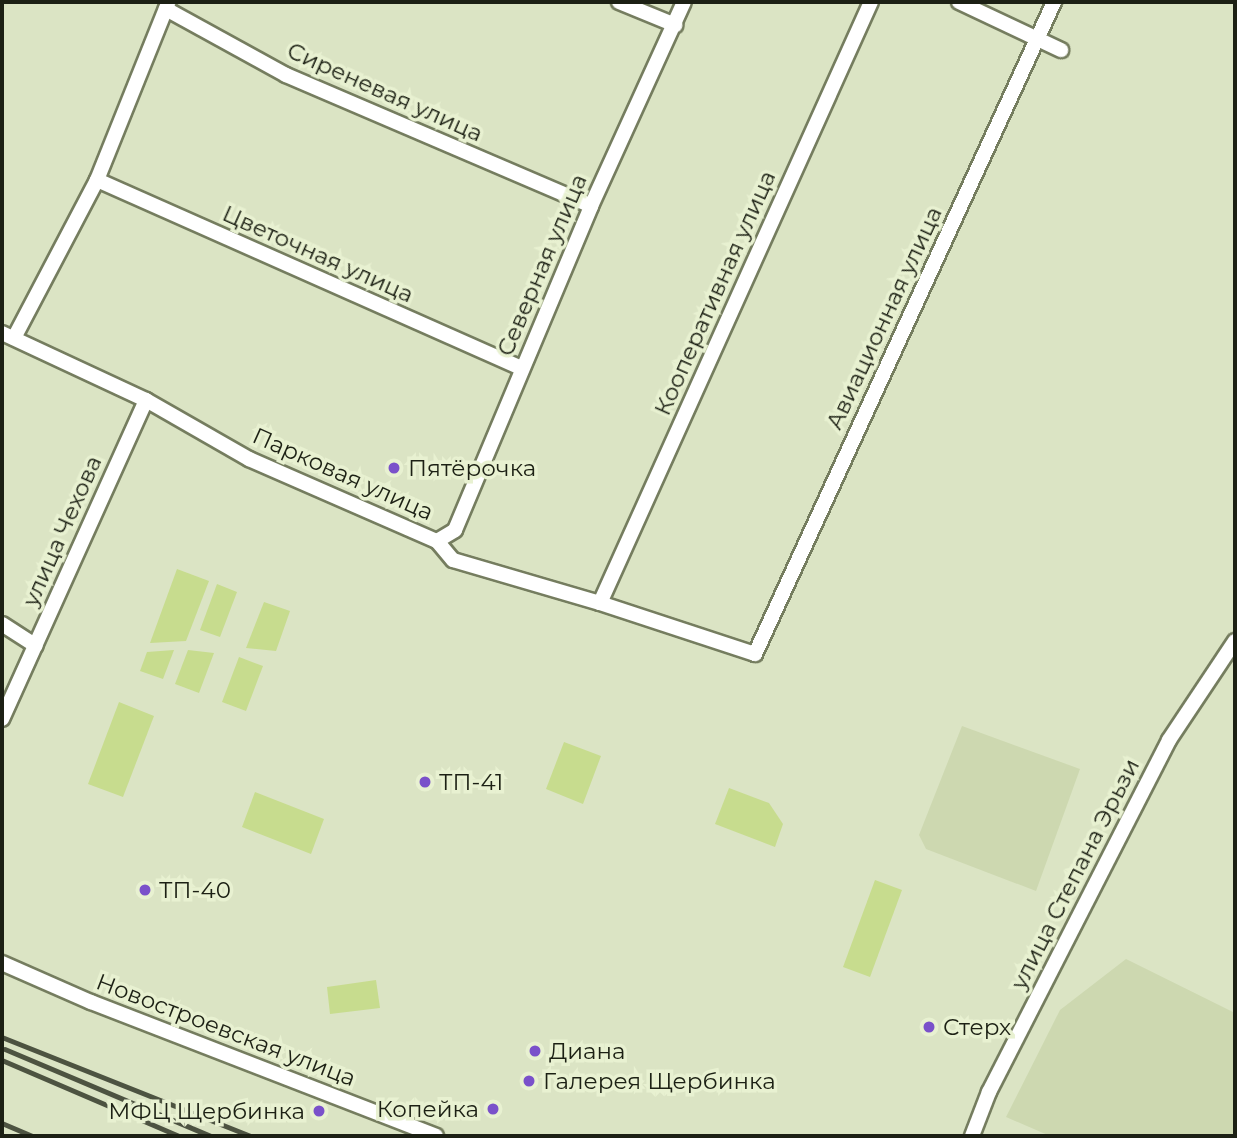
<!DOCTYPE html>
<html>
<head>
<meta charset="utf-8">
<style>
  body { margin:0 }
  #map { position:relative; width:1237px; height:1138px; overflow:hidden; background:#dbe4c4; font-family:Montserrat,sans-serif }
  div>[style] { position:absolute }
  .built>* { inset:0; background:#cdd8b0 }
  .green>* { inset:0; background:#c7dc8e }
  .roads { filter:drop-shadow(2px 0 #757d5f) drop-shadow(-2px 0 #757d5f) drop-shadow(0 2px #757d5f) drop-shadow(0 -2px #757d5f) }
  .minor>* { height:14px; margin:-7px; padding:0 7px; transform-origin:7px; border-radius:7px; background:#fff }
  .rail>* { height:4.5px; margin:-2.25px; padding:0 2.25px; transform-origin:2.25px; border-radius:2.25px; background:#4d5341 }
  .dots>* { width:19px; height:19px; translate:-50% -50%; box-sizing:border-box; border:4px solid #e8f1d1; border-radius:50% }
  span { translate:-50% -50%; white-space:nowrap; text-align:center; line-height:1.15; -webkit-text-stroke:7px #e8f1d1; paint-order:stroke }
  .street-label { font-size:23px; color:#1c2014 }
  .poi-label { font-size:23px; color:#1c2014 }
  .left { translate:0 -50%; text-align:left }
  .right { translate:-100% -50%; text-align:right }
  .frame { position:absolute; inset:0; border:4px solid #1c2014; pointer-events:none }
</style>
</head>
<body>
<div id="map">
  <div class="built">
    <i style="clip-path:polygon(962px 726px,1080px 769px,1036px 891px,926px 849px,919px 835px)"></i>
    <i style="clip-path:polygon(1126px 959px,1235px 1013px,1235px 1136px,1050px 1136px,1006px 1117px,1060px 1010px)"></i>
  </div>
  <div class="green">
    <i style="clip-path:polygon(177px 569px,209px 581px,186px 641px,150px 643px)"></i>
    <i style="clip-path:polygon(217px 584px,237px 592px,220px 637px,200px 630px)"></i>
    <i style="clip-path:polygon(264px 602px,290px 611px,276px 651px,246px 648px)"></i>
    <i style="clip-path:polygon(174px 650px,163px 679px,140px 671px,147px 652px)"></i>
    <i style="clip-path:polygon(188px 650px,214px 653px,199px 693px,175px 684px)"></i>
    <i style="clip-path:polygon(239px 657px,263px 666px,246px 711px,222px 702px)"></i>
    <i style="clip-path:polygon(119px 702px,154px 716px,123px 797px,88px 784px)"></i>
    <i style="clip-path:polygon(564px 742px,601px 756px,583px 804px,546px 789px)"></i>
    <i style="clip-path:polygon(729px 788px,769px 803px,783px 824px,775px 847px,715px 824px)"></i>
    <i style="clip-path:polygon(255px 792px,324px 819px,311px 854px,242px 827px)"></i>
    <i style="clip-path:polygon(875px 880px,902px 890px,870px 977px,843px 967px)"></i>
    <i style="clip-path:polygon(376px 980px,380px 1008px,330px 1014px,327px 987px)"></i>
  </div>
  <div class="roads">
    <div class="minor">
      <i style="left:619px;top:2px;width:61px;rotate:22.3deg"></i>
      <i style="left:959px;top:2px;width:113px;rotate:25.2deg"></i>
      <i style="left:166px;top:9px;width:137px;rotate:28.8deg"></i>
      <i style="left:286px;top:75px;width:332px;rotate:23.2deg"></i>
      <i style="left:97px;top:180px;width:465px;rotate:23.9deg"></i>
      <i style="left:2px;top:333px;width:159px;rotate:25deg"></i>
      <i style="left:146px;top:400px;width:119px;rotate:29.8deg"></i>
      <i style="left:249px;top:459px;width:205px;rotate:23.6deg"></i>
      <i style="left:437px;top:541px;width:25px;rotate:50deg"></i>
      <i style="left:453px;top:560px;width:153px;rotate:16.3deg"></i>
      <i style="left:600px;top:603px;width:163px;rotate:18.2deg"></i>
      <i style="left:755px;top:654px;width:717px;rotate:-65.36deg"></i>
      <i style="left:14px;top:338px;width:178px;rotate:-62.3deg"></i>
      <i style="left:97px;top:180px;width:191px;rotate:-68.1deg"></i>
      <i style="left:437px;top:541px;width:21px;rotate:-31deg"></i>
      <i style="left:455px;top:530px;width:351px;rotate:-67.2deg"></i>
      <i style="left:591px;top:206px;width:224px;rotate:-65.5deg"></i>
      <i style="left:600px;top:603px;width:659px;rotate:-65.73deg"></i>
      <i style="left:2px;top:624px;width:40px;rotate:32.9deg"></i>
      <i style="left:2px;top:719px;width:350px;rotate:-65.7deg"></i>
      <i style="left:2px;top:963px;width:97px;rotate:23.7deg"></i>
      <i style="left:91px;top:1002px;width:370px;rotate:21.2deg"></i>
      <i style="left:972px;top:1136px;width:47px;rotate:-68.9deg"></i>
      <i style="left:989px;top:1092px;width:395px;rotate:-62.9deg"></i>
      <i style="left:1169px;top:740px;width:119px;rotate:-56.3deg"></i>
    </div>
  </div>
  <div class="rail">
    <i style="left:2px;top:1037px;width:268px;rotate:21.7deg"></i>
    <i style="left:5px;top:1049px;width:224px;rotate:22.9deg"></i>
    <i style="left:2px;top:1060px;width:193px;rotate:23.2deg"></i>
    <i style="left:2px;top:1123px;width:34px;rotate:23deg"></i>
  </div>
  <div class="dots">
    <i style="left:394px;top:468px;background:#7a51ca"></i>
    <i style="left:425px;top:782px;background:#7a51ca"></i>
    <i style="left:145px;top:890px;background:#7a51ca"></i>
    <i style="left:929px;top:1027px;background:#7a51ca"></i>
    <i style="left:535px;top:1051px;background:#7a51ca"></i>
    <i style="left:529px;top:1081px;background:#7a51ca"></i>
    <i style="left:493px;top:1109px;background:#7a51ca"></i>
    <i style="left:319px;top:1111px;background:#7a51ca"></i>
  </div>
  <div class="street-label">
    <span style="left:385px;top:92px;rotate:24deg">Сиреневая улица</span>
    <span style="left:318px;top:254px;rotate:24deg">Цветочная улица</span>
    <span style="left:542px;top:265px;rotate:-67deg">Северная улица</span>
    <span style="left:715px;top:293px;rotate:-66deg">Кооперативная улица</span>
    <span style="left:884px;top:318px;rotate:-65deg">Авиационная улица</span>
    <span style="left:343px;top:474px;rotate:24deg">Парковая улица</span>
    <span style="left:62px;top:531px;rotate:-66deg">улица Чехова</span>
    <span style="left:1075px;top:874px;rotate:-63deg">улица Степана Эрьзи</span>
    <span style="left:226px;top:1030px;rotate:21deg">Новостроевская улица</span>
  </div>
  <div class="poi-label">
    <span class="left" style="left:408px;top:468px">Пятёрочка</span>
    <span class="left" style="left:439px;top:782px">ТП-41</span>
    <span class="left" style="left:159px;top:890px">ТП-40</span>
    <span class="left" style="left:943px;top:1027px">Стерх</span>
    <span class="left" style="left:549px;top:1051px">Диана</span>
    <span class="left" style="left:543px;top:1081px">Галерея Щербинка</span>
    <span class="right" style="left:479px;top:1109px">Копейка</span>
    <span class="right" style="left:305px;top:1111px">МФЦ Щербинка</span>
  </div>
  <div class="frame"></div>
</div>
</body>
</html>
